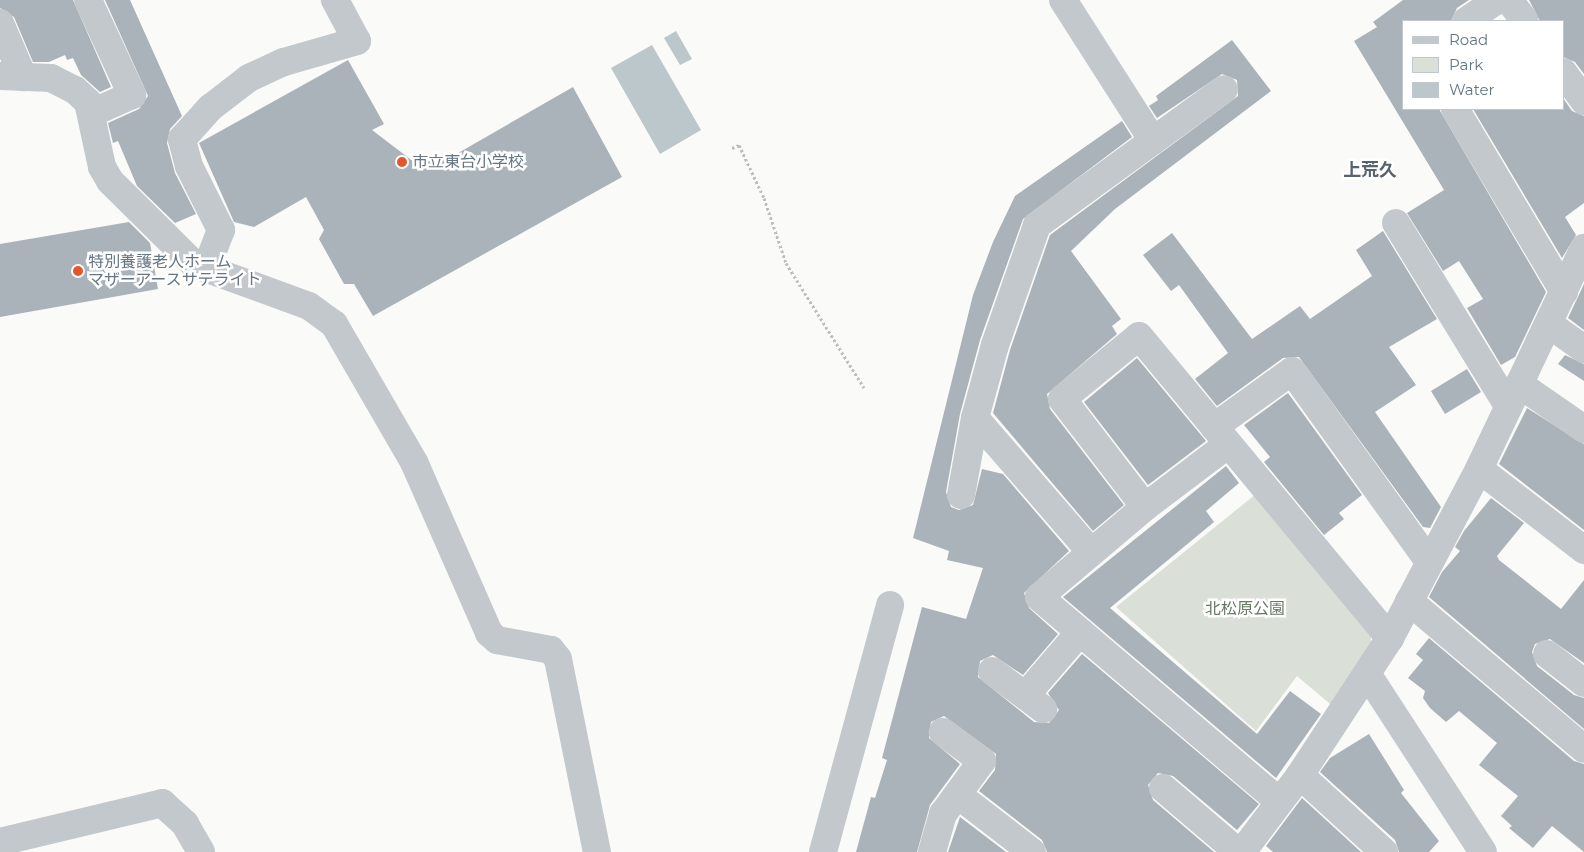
<!DOCTYPE html>
<html>
<head>
<meta charset="utf-8">
<style>
  body { margin:0 }
  #map { position:relative; width:1584px; height:852px; overflow:hidden; background:#fafaf8; font-family:Montserrat,"Noto Sans JP",sans-serif }
  div>[style] { position:absolute }
  .green>* { inset:0; background:#dadfd7 }
  .water>* { inset:0; background:#bbc7cb }
  .building>* { inset:0; background:#aab3b9 }
  .path>* { height:3px; margin-top:-1.5px; transform-origin:0; background:repeating-linear-gradient(90deg,#bbbfc2 0 2.5px,transparent 0 5px) }
  .minor>* { height:28px; margin:-14px; padding:0 14px; transform-origin:14px; border-radius:14px; background:#c3c8cc }
  .dots>* { width:14px; height:14px; translate:-50% -50%; box-sizing:border-box; border:2px solid #fff; border-radius:50% }
  span { translate:-50% -50%; white-space:nowrap; text-align:center; line-height:1.15; -webkit-text-stroke:5px #fff; paint-order:stroke }
  .poi-label { font-size:16px; color:#657683 }
  .left { translate:0 -50%; text-align:left }
  .park-label { font-size:16px; color:#687a64 }
  .neighbourhood-label { font-size:18px; color:#57646e; font-weight:700 }
  .legend { position:absolute; left:1402px; top:20px; width:162px; height:90px; box-sizing:border-box; background:#fff; border:1px solid #c1c8cd; margin:0; padding:6px 9px; list-style:none; font-size:15px; color:#657683 }
  .legend li { display:flex; align-items:center; gap:10px; height:25px }
  .legend b { width:25px; border:1px solid #c1c8cd }
</style>
</head>
<body>
<div id="map">
  <div class="green">
    <i style="clip-path:polygon(1256px 494px,1371px 631px,1371px 650px,1336px 709px,1297px 676px,1256px 731px,1116px 607px)"></i>
  </div>
  <div class="water">
    <i style="clip-path:polygon(676px 31px,692px 59px,680px 65px,664px 38px)"></i>
    <i style="clip-path:polygon(652px 45px,701px 130px,660px 154px,611px 68px)"></i>
  </div>
  <div class="building">
    <i style="clip-path:polygon(0 0,73px 0,111px 87px,100px 92px,81px 75px,73px 58px,67px 60px,65px 55px,49px 62px,33px 62px,14px 17px,0 8px)"></i>
    <i style="clip-path:polygon(105px 0,130px 0,182px 116px,170px 129px,167px 143px,175px 173px,196px 214px,175px 223px,137px 186px,118px 141px,113px 143px,108px 123px,139px 109px,148px 96px)"></i>
    <i style="clip-path:polygon(1403px 0,1469px 0,1457px 8px,1451px 21px,1403px 21px,1403px 109px,1439px 109px,1546px 292px,1515px 357px,1501px 365px,1467px 308px,1483px 299px,1459px 261px,1443px 271px,1407px 213px,1444px 190px,1354px 41px,1377px 27px,1373px 22px)"></i>
    <i style="clip-path:polygon(1529px 0,1584px 0,1584px 74px,1575px 62px,1563px 57px,1563px 21px,1540px 21px)"></i>
    <i style="clip-path:polygon(1232px 40px,1271px 91px,1115px 209px,1071px 251px,1121px 319px,1112px 326px,1117px 334px,1047px 394px,1050px 409px,1124px 505px,1093px 531px,993px 413px,1010px 350px,1050px 235px,1238px 96px,1237px 80px,1222px 74px,1157px 118px,1149px 106px,1158px 100px,1156px 96px)"></i>
    <i style="clip-path:polygon(348px 60px,384px 124px,372px 130px,414px 162px,446px 160px,573px 87px,622px 177px,373px 316px,354px 284px,344px 284px,319px 239px,324px 230px,306px 197px,254px 227px,234px 222px,199px 143px)"></i>
    <i style="clip-path:polygon(1563px 98px,1572px 111px,1584px 116px,1584px 203px,1565px 217px,1576px 235px,1562px 258px,1473px 109px,1563px 109px)"></i>
    <i style="clip-path:polygon(1122px 121px,1132px 137px,1023px 219px,980px 340px,960px 414px,946px 492px,951px 507px,959px 510px,973px 505px,982px 469px,1003px 474px,1069px 551px,1024px 593px,1029px 608px,1058px 634px,1023px 675px,993px 655px,980px 661px,978px 677px,1034px 722px,1049px 723px,1059px 710px,1048px 693px,1082px 654px,1259px 804px,1237px 830px,1173px 776px,1158px 773px,1148px 785px,1153px 800px,1214px 852px,1047px 852px,1042px 840px,979px 791px,995px 770px,996px 754px,944px 716px,931px 722px,929px 738px,960px 764px,930px 805px,917px 852px,856px 852px,871px 797px,875px 798px,887px 760px,882px 758px,922px 607px,966px 619px,983px 568px,947px 560px,949px 551px,913px 538px,973px 295px,993px 242px,1015px 196px)"></i>
    <i style="clip-path:polygon(129px 222px,150px 243px,158px 289px,0 317px,0 244px)"></i>
    <i style="clip-path:polygon(1383px 231px,1437px 319px,1389px 347px,1416px 385px,1375px 412px,1441px 507px,1430px 528px,1423px 527px,1299px 357px,1283px 358px,1217px 406px,1195px 379px,1228px 353px,1179px 285px,1171px 291px,1143px 255px,1172px 233px,1252px 339px,1300px 306px,1310px 319px,1372px 276px,1356px 250px)"></i>
    <i style="clip-path:polygon(1584px 284px,1584px 330px,1568px 318px)"></i>
    <i style="clip-path:polygon(1565px 355px,1584px 364px,1584px 381px,1558px 364px)"></i>
    <i style="clip-path:polygon(1137px 358px,1206px 441px,1148px 485px,1084px 402px)"></i>
    <i style="clip-path:polygon(1467px 369px,1481px 392px,1445px 414px,1431px 391px)"></i>
    <i style="clip-path:polygon(1288px 393px,1362px 495px,1339px 513px,1344px 519px,1324px 535px,1264px 462px,1270px 457px,1244px 425px)"></i>
    <i style="clip-path:polygon(1527px 408px,1584px 444px,1584px 530px,1499px 464px)"></i>
    <i style="clip-path:polygon(1226px 466px,1239px 483px,1206px 511px,1214px 522px,1110px 608px,1257px 734px,1290px 691px,1321px 714px,1276px 778px,1063px 597px)"></i>
    <i style="clip-path:polygon(1491px 498px,1524px 523px,1497px 556px,1499px 560px,1561px 609px,1584px 580px,1584px 663px,1550px 639px,1535px 644px,1532px 652px,1537px 666px,1574px 695px,1584px 698px,1584px 729px,1429px 597px,1442px 572px,1460px 551px,1455px 547px,1464px 531px)"></i>
    <i style="clip-path:polygon(1429px 638px,1574px 761px,1584px 764px,1584px 852px,1552px 826px,1533px 848px,1509px 828px,1512px 826px,1501px 816px,1518px 796px,1479px 765px,1497px 743px,1459px 711px,1446px 722px,1430px 708px,1423px 698px,1425px 691px,1408px 678px,1423px 660px,1416px 654px)"></i>
    <i style="clip-path:polygon(1369px 734px,1404px 790px,1401px 793px,1439px 841px,1429px 852px,1399px 852px,1395px 840px,1320px 772px,1330px 758px)"></i>
    <i style="clip-path:polygon(1302px 798px,1361px 852px,1273px 852px,1266px 846px)"></i>
    <i style="clip-path:polygon(960px 817px,1006px 852px,948px 852px)"></i>
  </div>
  <div class="path">
    <i style="left:732px;top:148px;width:8px;rotate:-23deg"></i>
    <i style="left:739px;top:145px;width:59px;rotate:64.7deg"></i>
    <i style="left:764px;top:198px;width:69px;rotate:71.3deg"></i>
    <i style="left:786px;top:263px;width:147px;rotate:58deg"></i>
  </div>
  <div class="minor">
    <i style="left:88px;top:0;width:105px;rotate:65.1deg"></i>
    <i style="left:132px;top:95px;width:44px;rotate:155.8deg"></i>
    <i style="left:1063px;top:0;width:167px;rotate:57.4deg"></i>
    <i style="left:1509px;top:0;width:26px;rotate:53deg"></i>
    <i style="left:1466px;top:21px;width:37px;rotate:-34deg"></i>
    <i style="left:0;top:23px;width:59px;rotate:66.9deg"></i>
    <i style="left:1563px;top:72px;width:36px;rotate:54deg"></i>
    <i style="left:0;top:76px;width:51px;rotate:2.2deg"></i>
    <i style="left:51px;top:78px;width:27px;rotate:27deg"></i>
    <i style="left:75px;top:90px;width:18px;rotate:43deg"></i>
    <i style="left:88px;top:102px;width:66px;rotate:77.8deg"></i>
    <i style="left:102px;top:167px;width:16px;rotate:60deg"></i>
    <i style="left:110px;top:181px;width:118px;rotate:44.7deg"></i>
    <i style="left:194px;top:264px;width:122px;rotate:20.1deg"></i>
    <i style="left:309px;top:306px;width:31px;rotate:36deg"></i>
    <i style="left:334px;top:324px;width:160px;rotate:59.9deg"></i>
    <i style="left:414px;top:462px;width:187px;rotate:66.3deg"></i>
    <i style="left:489px;top:633px;width:11px;rotate:41deg"></i>
    <i style="left:497px;top:640px;width:55px;rotate:10.5deg"></i>
    <i style="left:551px;top:650px;width:11px;rotate:52deg"></i>
    <i style="left:558px;top:659px;width:197px;rotate:78.6deg"></i>
    <i style="left:1455px;top:109px;width:213px;rotate:59.2deg"></i>
    <i style="left:1396px;top:223px;width:215px;rotate:58.5deg"></i>
    <i style="left:206px;top:269px;width:42px;rotate:-69deg"></i>
    <i style="left:221px;top:230px;width:72px;rotate:-116.6deg"></i>
    <i style="left:189px;top:166px;width:28px;rotate:-105deg"></i>
    <i style="left:182px;top:139px;width:42px;rotate:-47.9deg"></i>
    <i style="left:210px;top:108px;width:49px;rotate:-37.6deg"></i>
    <i style="left:249px;top:78px;width:38px;rotate:-25deg"></i>
    <i style="left:284px;top:62px;width:76px;rotate:-16deg"></i>
    <i style="left:357px;top:41px;width:47px;rotate:-118.2deg"></i>
    <i style="left:1550px;top:325px;width:42px;rotate:35.2deg"></i>
    <i style="left:1519px;top:384px;width:79px;rotate:34.7deg"></i>
    <i style="left:1214px;top:427px;width:96px;rotate:-35.7deg"></i>
    <i style="left:1292px;top:371px;width:235px;rotate:54.3deg"></i>
    <i style="left:1227px;top:445px;width:103px;rotate:142.9deg"></i>
    <i style="left:1145px;top:507px;width:139px;rotate:139.7deg"></i>
    <i style="left:1039px;top:597px;width:315px;rotate:40.4deg"></i>
    <i style="left:1479px;top:469px;width:133px;rotate:37.6deg"></i>
    <i style="left:961px;top:495px;width:78px;rotate:-79.7deg"></i>
    <i style="left:1145px;top:507px;width:136px;rotate:-127.5deg"></i>
    <i style="left:1062px;top:399px;width:99px;rotate:-39.3deg"></i>
    <i style="left:1139px;top:336px;width:393px;rotate:50.3deg"></i>
    <i style="left:1091px;top:552px;width:177px;rotate:-130.9deg"></i>
    <i style="left:975px;top:418px;width:76px;rotate:-74.7deg"></i>
    <i style="left:995px;top:345px;width:127px;rotate:-70.7deg"></i>
    <i style="left:1037px;top:225px;width:231px;rotate:-36deg"></i>
    <i style="left:1409px;top:601px;width:229px;rotate:40.2deg"></i>
    <i style="left:1547px;top:654px;width:47px;rotate:38.1deg"></i>
    <i style="left:992px;top:671px;width:64px;rotate:36.7deg"></i>
    <i style="left:1368px;top:675px;width:211px;rotate:57deg"></i>
    <i style="left:1026px;top:695px;width:83px;rotate:-49.4deg"></i>
    <i style="left:1300px;top:775px;width:114px;rotate:42.5deg"></i>
    <i style="left:1163px;top:788px;width:99px;rotate:40.5deg"></i>
    <i style="left:958px;top:795px;width:93px;rotate:37.6deg"></i>
    <i style="left:0;top:842px;width:167px;rotate:-13.5deg"></i>
    <i style="left:162px;top:803px;width:31px;rotate:42deg"></i>
    <i style="left:185px;top:824px;width:32px;rotate:60deg"></i>
    <i style="left:823px;top:852px;width:256px;rotate:-74.8deg"></i>
    <i style="left:932px;top:852px;width:40px;rotate:-74deg"></i>
    <i style="left:943px;top:814px;width:66px;rotate:-53.7deg"></i>
    <i style="left:982px;top:761px;width:49px;rotate:-143.4deg"></i>
    <i style="left:1242px;top:852px;width:96px;rotate:-53deg"></i>
    <i style="left:1300px;top:775px;width:164px;rotate:-56.7deg"></i>
    <i style="left:1390px;top:638px;width:191px;rotate:-62.2deg"></i>
    <i style="left:1479px;top:469px;width:245px;rotate:-64.6deg"></i>
  </div>
  <div class="dots">
    <i style="left:402px;top:162px;background:#e4572e"></i>
    <i style="left:78px;top:271px;background:#e4572e"></i>
  </div>
  <div class="poi-label">
    <span class="left" style="left:412px;top:162px">市立東台小学校</span>
    <span class="left" style="left:88px;top:271px">特別養護老人ホーム<br>マザーアースサテライト</span>
  </div>
  <div class="park-label">
    <span style="left:1245px;top:609px">北松原公園</span>
  </div>
  <div class="neighbourhood-label">
    <span style="left:1370px;top:170px">上荒久</span>
  </div>
  <ul class="legend">
  <li><b style="height:6px;background:#c3c8cc"></b>Road</li>
  <li><b style="height:14px;background:#dadfd7"></b>Park</li>
  <li><b style="height:14px;background:#bbc7cb"></b>Water</li>
  </ul>
</div>
</body>
</html>
